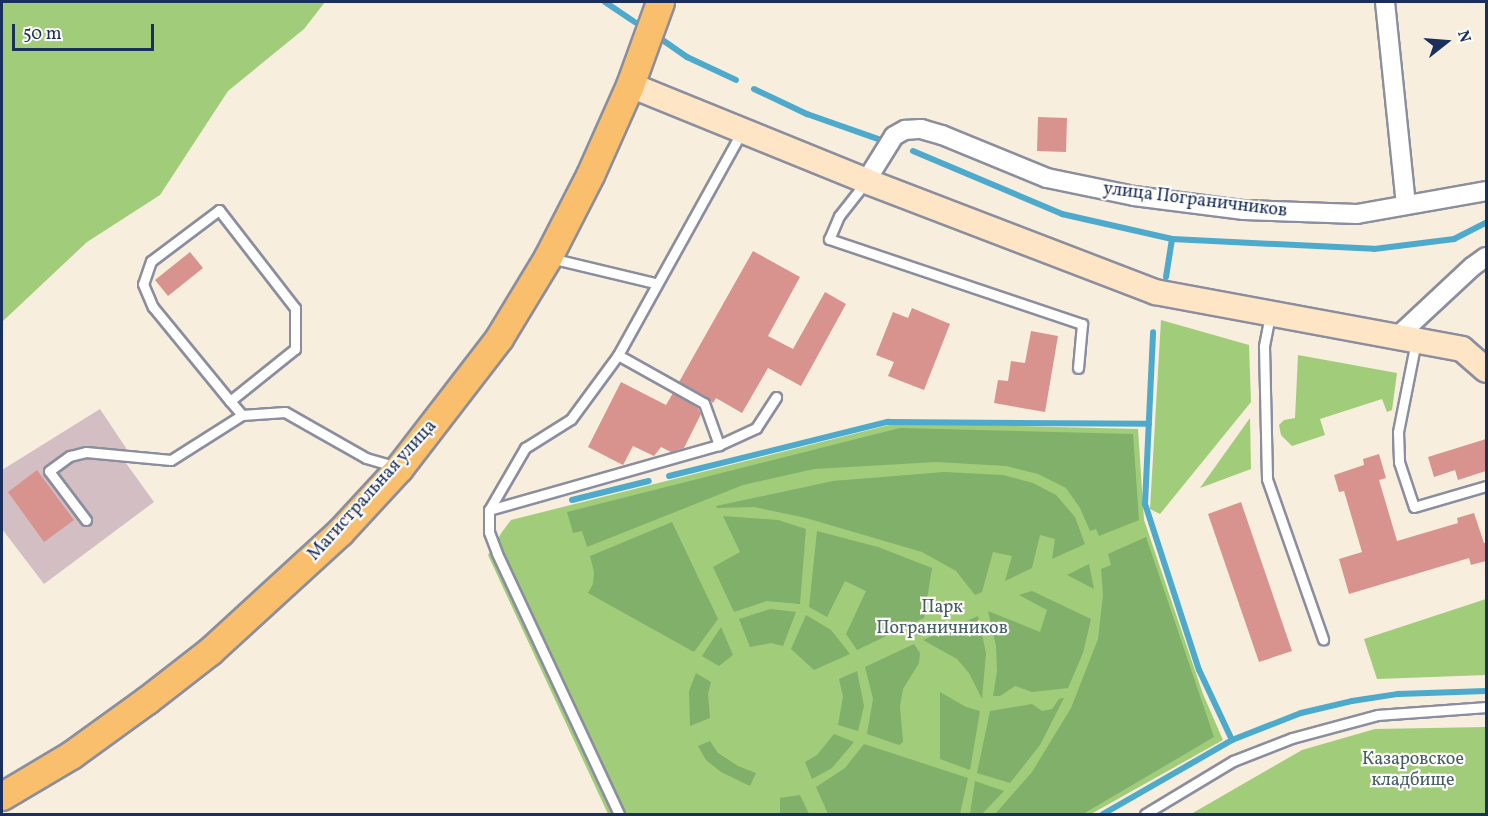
<!DOCTYPE html>
<html>
<head>
<meta charset="utf-8">
<style>
  body { margin:0 }
  #map { position:relative; width:1488px; height:816px; overflow:hidden; background:#f8eedd; font-family:Vollkorn,serif }
  div>[style] { position:absolute }
  .industrial>* { inset:0; background:#d2bec3 }
  .green>* { inset:0; background:#a1cc79 }
  .forest>* { inset:0; background:#80b069 }
  .stream>* { height:6px; margin:-3px; padding:0 3px; transform-origin:3px; border-radius:3px; background:#4daacc }
  .building>* { inset:0; background:#d8938f }
  .roads { filter:drop-shadow(2px 0 #8a8e9e) drop-shadow(-2px 0 #8a8e9e) drop-shadow(0 2px #8a8e9e) drop-shadow(0 -2px #8a8e9e) }
  .lane>* { height:9px; margin:-4.5px; padding:0 4.5px; transform-origin:4.5px; border-radius:4.5px; background:#fff }
  .street>* { height:18px; margin:-9px; padding:0 9px; transform-origin:9px; border-radius:9px; background:#fff }
  .secondary>* { height:24px; margin:-12px; padding:0 12px; transform-origin:12px; border-radius:12px; background:#fde5c5 }
  .primary>* { height:27px; margin:-13.5px; padding:0 13.5px; transform-origin:13.5px; border-radius:13.5px; background:#f9bf6d }
  span { translate:-50% -50%; white-space:nowrap; text-align:center; line-height:1.15; -webkit-text-stroke:4.5px #fdfcf7; paint-order:stroke }
  .street-label { font-size:18px; color:#1b2f5e }
  .park-label { font-size:18px; color:#435e66 }
  .frame { position:absolute; inset:0; border:3px solid #1b2f5e; pointer-events:none }
  .north { position:absolute; left:1416px; top:12px; width:60px; height:60px; -webkit-text-stroke:4px #fdfcf7; paint-order:stroke; rotate:73deg; font-size:16px; font-weight:700; line-height:24px; text-align:center; color:#1b2f5e }
  .north::after { content:''; display:block; margin:auto; width:21px; height:27px; background:#1b2f5e; clip-path:polygon(50% 0,100% 100%,50% 72%,0 100%) }
  .scale { position:absolute; left:12px; top:24px; width:142px; height:27px; box-sizing:border-box; border:3px solid #1b2f5e; border-top:0; padding-left:8px; font-size:18px; line-height:21px; white-space:nowrap; color:#1b2f5e; -webkit-text-stroke:4px #fdfcf7; paint-order:stroke }
</style>
</head>
<body>
<div id="map">
  <div class="industrial">
    <i style="clip-path:polygon(100px 409px,126px 448px,123px 459px,154px 502px,44px 584px,2px 529px,2px 470px)"></i>
  </div>
  <div class="green">
    <i style="clip-path:polygon(2px 2px,325px 2px,304px 29px,228px 91px,160px 195px,87px 242px,3px 321px,2px 328px)"></i>
    <i style="clip-path:polygon(1161px 320px,1249px 345px,1251px 402px,1160px 514px,1150px 509px)"></i>
    <i style="clip-path:polygon(1298px 355px,1397px 373px,1392px 410px,1387px 412px,1382px 399px,1320px 419px,1325px 435px,1292px 446px,1281px 435px,1279px 425px,1284px 420px,1295px 418px)"></i>
    <i style="clip-path:polygon(1250px 418px,1251px 469px,1200px 488px)"></i>
    <i style="clip-path:polygon(897px 423px,1138px 429px,1144px 520px,1203px 694px,1223px 740px,1091px 814px,608px 814px,488px 555px,502px 532px,511px 520px)"></i>
    <i style="clip-path:polygon(1486px 599px,1486px 675px,1377px 679px,1364px 639px)"></i>
    <i style="clip-path:polygon(1486px 727px,1486px 814px,1191px 814px,1302px 750px,1375px 729px)"></i>
  </div>
  <div class="forest">
    <i style="clip-path:polygon(900px 428px,1133px 434px,1139px 520px,1099px 536px,1096px 529px,1090px 531px,1080px 508px,1066px 488px,1038px 474px,1006px 466px,936px 462px,814px 469px,743px 485px,587px 547px,582px 531px,573px 533px,567px 512px)"></i>
    <i style="clip-path:polygon(944px 472px,1003px 475px,1033px 483px,1056px 495px,1075px 517px,1085px 544px,1052px 559px,1055px 539px,1040px 535px,1032px 568px,1005px 581px,1012px 556px,993px 552px,982px 592px,975px 595px,956px 571px,922px 552px,806px 518px,754px 507px,717px 508px,716px 506px,833px 481px)"></i>
    <i style="clip-path:polygon(723px 516px,778px 520px,806px 529px,800px 604px,767px 601px,734px 612px,713px 567px,740px 552px)"></i>
    <i style="clip-path:polygon(672px 522px,718px 619px,694px 652px,588px 593px,593px 584px,594px 572px,590px 556px)"></i>
    <i style="clip-path:polygon(817px 531px,878px 547px,932px 568px,924px 618px,857px 650px,846px 634px,866px 591px,845px 581px,827px 617px,809px 607px)"></i>
    <i style="clip-path:polygon(1146px 537px,1214px 737px,1083px 814px,995px 814px,1032px 772px,1071px 708px,1098px 639px,1103px 595px,1101px 569px,1111px 565px,1108px 554px)"></i>
    <i style="clip-path:polygon(1089px 564px,1094px 589px,1067px 575px)"></i>
    <i style="clip-path:polygon(1032px 591px,1091px 619px,1083px 653px,1068px 688px,1032px 692px,1015px 686px,1000px 696px,993px 696px,997px 671px,996px 646px,988px 611px,1040px 632px,1047px 610px,1019px 595px)"></i>
    <i style="clip-path:polygon(770px 609px,796px 612px,783px 646px,771px 643px,750px 647px,739px 619px)"></i>
    <i style="clip-path:polygon(806px 615px,831px 630px,850px 654px,814px 670px,791px 649px)"></i>
    <i style="clip-path:polygon(978px 616px,986px 653px,982px 699px,969px 673px,957px 659px,923px 640px)"></i>
    <i style="clip-path:polygon(721px 627px,733px 655px,719px 666px,702px 656px)"></i>
    <i style="clip-path:polygon(914px 644px,920px 653px,919px 663px,903px 689px,900px 706px,903px 742px,899px 745px,867px 734px,873px 699px,865px 667px)"></i>
    <i style="clip-path:polygon(857px 671px,864px 706px,858px 731px,838px 725px,843px 697px,839px 679px)"></i>
    <i style="clip-path:polygon(696px 673px,711px 682px,708px 694px,710px 718px,690px 726px,689px 691px)"></i>
    <i style="clip-path:polygon(940px 692px,966px 707px,980px 711px,970px 770px,940px 759px)"></i>
    <i style="clip-path:polygon(1064px 698px,1040px 745px,1010px 783px,977px 773px,990px 711px,1032px 704px,1042px 711px,1052px 709px,1059px 699px)"></i>
    <i style="clip-path:polygon(834px 734px,854px 742px,832px 768px,812px 779px,805px 762px,817px 755px)"></i>
    <i style="clip-path:polygon(710px 741px,718px 753px,738px 766px,756px 773px,750px 786px,721px 772px,706px 760px,698px 746px)"></i>
    <i style="clip-path:polygon(864px 744px,968px 778px,960px 814px,828px 814px,816px 787px,845px 768px)"></i>
    <i style="clip-path:polygon(975px 781px,1004px 791px,982px 814px,970px 814px)"></i>
    <i style="clip-path:polygon(800px 795px,809px 814px,780px 814px,780px 798px)"></i>
  </div>
  <div class="stream">
    <i style="left:605px;top:2px;width:36px;rotate:34deg"></i>
    <i style="left:664px;top:41px;width:28px;rotate:35deg"></i>
    <i style="left:687px;top:57px;width:54px;rotate:25.1deg"></i>
    <i style="left:754px;top:89px;width:59px;rotate:25.3deg"></i>
    <i style="left:807px;top:114px;width:75px;rotate:19.4deg"></i>
    <i style="left:913px;top:151px;width:162px;rotate:22.9deg"></i>
    <i style="left:1062px;top:214px;width:113px;rotate:12.8deg"></i>
    <i style="left:1172px;top:239px;width:202px;rotate:2.8deg"></i>
    <i style="left:1374px;top:249px;width:81px;rotate:-7.1deg"></i>
    <i style="left:1454px;top:239px;width:36px;rotate:-27deg"></i>
    <i style="left:1166px;top:277px;width:38px;rotate:-81deg"></i>
    <i style="left:669px;top:476px;width:226px;rotate:-13.9deg"></i>
    <i style="left:888px;top:422px;width:261px;rotate:0.4deg"></i>
    <i style="left:572px;top:500px;width:79px;rotate:-13.9deg"></i>
    <i style="left:1232px;top:740px;width:74px;rotate:-21.4deg"></i>
    <i style="left:1301px;top:713px;width:52px;rotate:-13.2deg"></i>
    <i style="left:1352px;top:701px;width:47px;rotate:-8.7deg"></i>
    <i style="left:1398px;top:694px;width:88px;rotate:-2deg"></i>
    <i style="left:1103px;top:814px;width:149px;rotate:-29.8deg"></i>
    <i style="left:1232px;top:740px;width:77px;rotate:-115.2deg"></i>
    <i style="left:1199px;top:670px;width:175px;rotate:-108deg"></i>
    <i style="left:1145px;top:504px;width:172px;rotate:-87.3deg"></i>
  </div>
  <div class="building">
    <i style="clip-path:polygon(1038px 117px,1067px 118px,1066px 152px,1037px 151px)"></i>
    <i style="clip-path:polygon(753px 251px,800px 277px,768px 336px,793px 349px,825px 292px,846px 304px,801px 386px,768px 368px,742px 413px,716px 398px,713px 403px,707px 397px,679px 382px)"></i>
    <i style="clip-path:polygon(190px 252px,203px 268px,168px 296px,155px 280px)"></i>
    <i style="clip-path:polygon(912px 308px,950px 324px,924px 390px,888px 376px,894px 362px,876px 355px,893px 312px,908px 318px)"></i>
    <i style="clip-path:polygon(1031px 331px,1058px 336px,1045px 412px,994px 403px,998px 380px,1008px 381px,1011px 361px,1025px 363px)"></i>
    <i style="clip-path:polygon(621px 382px,666px 405px,673px 393px,698px 408px,701px 414px,684px 448px,671px 452px,661px 447px,654px 456px,633px 446px,623px 465px,588px 447px)"></i>
    <i style="clip-path:polygon(1486px 439px,1486px 471px,1458px 480px,1455px 470px,1434px 477px,1428px 457px)"></i>
    <i style="clip-path:polygon(1379px 454px,1386px 478px,1379px 480px,1397px 541px,1458px 523px,1457px 518px,1474px 513px,1484px 543px,1486px 543px,1486px 561px,1471px 565px,1469px 558px,1349px 594px,1339px 559px,1362px 552px,1344px 491px,1339px 492px,1334px 475px,1364px 465px,1363px 459px)"></i>
    <i style="clip-path:polygon(37px 470px,74px 520px,44px 542px,8px 492px)"></i>
    <i style="clip-path:polygon(1241px 502px,1292px 651px,1259px 662px,1208px 514px)"></i>
  </div>
  <div class="roads">
    <div class="lane">
      <i style="left:865px;top:183px;width:42px;rotate:128.2deg"></i>
      <i style="left:839px;top:216px;width:25px;rotate:113deg"></i>
      <i style="left:829px;top:239px;width:267px;rotate:18.6deg"></i>
      <i style="left:1082px;top:324px;width:44px;rotate:95.2deg"></i>
      <i style="left:550px;top:258px;width:108px;rotate:13.4deg"></i>
      <i style="left:1270px;top:315px;width:32px;rotate:101deg"></i>
      <i style="left:1264px;top:346px;width:133px;rotate:88.7deg"></i>
      <i style="left:1267px;top:479px;width:170px;rotate:70.7deg"></i>
      <i style="left:1416px;top:341px;width:93px;rotate:101.2deg"></i>
      <i style="left:1398px;top:432px;width:30px;rotate:88deg"></i>
      <i style="left:1399px;top:462px;width:47px;rotate:71.6deg"></i>
      <i style="left:1414px;top:507px;width:75px;rotate:-16.3deg"></i>
      <i style="left:618px;top:355px;width:98px;rotate:29.2deg"></i>
      <i style="left:704px;top:403px;width:45px;rotate:70.3deg"></i>
      <i style="left:230px;top:401px;width:83px;rotate:-38.7deg"></i>
      <i style="left:295px;top:349px;width:41px;rotate:-90deg"></i>
      <i style="left:295px;top:308px;width:124px;rotate:-127.8deg"></i>
      <i style="left:219px;top:210px;width:85px;rotate:143.1deg"></i>
      <i style="left:151px;top:261px;width:24px;rotate:109deg"></i>
      <i style="left:143px;top:284px;width:25px;rotate:67deg"></i>
      <i style="left:153px;top:307px;width:122px;rotate:50.7deg"></i>
      <i style="left:230px;top:401px;width:18px;rotate:49deg"></i>
      <i style="left:489px;top:510px;width:239px;rotate:-15.8deg"></i>
      <i style="left:719px;top:445px;width:41px;rotate:-24.7deg"></i>
      <i style="left:756px;top:428px;width:37px;rotate:-57deg"></i>
      <i style="left:86px;top:520px;width:61px;rotate:-127.1deg"></i>
      <i style="left:49px;top:471px;width:26px;rotate:-36deg"></i>
      <i style="left:70px;top:456px;width:16px;rotate:-14deg"></i>
      <i style="left:86px;top:452px;width:85px;rotate:5.4deg"></i>
      <i style="left:171px;top:460px;width:84px;rotate:-32.4deg"></i>
      <i style="left:242px;top:415px;width:43px;rotate:-4deg"></i>
      <i style="left:285px;top:412px;width:93px;rotate:29.6deg"></i>
      <i style="left:366px;top:458px;width:32px;rotate:16deg"></i>
      <i style="left:619px;top:814px;width:288px;rotate:-115.1deg"></i>
      <i style="left:497px;top:553px;width:22px;rotate:-111deg"></i>
      <i style="left:489px;top:532px;width:22px;rotate:-90deg"></i>
      <i style="left:489px;top:510px;width:72px;rotate:-59.9deg"></i>
      <i style="left:525px;top:448px;width:54px;rotate:-32.2deg"></i>
      <i style="left:571px;top:419px;width:79px;rotate:-53.7deg"></i>
      <i style="left:618px;top:355px;width:254px;rotate:-61deg"></i>
      <i style="left:1145px;top:814px;width:103px;rotate:-31.1deg"></i>
      <i style="left:1233px;top:761px;width:63px;rotate:-21.3deg"></i>
      <i style="left:1292px;top:738px;width:89px;rotate:-15deg"></i>
      <i style="left:1378px;top:715px;width:108px;rotate:-4.2deg"></i>
    </div>
    <div class="street">
      <i style="left:1385px;top:2px;width:203px;rotate:84.1deg"></i>
      <i style="left:866px;top:181px;width:53px;rotate:-58.1deg"></i>
      <i style="left:894px;top:136px;width:13px;rotate:-29deg"></i>
      <i style="left:905px;top:130px;width:16px;rotate:-4deg"></i>
      <i style="left:921px;top:129px;width:22px;rotate:16deg"></i>
      <i style="left:942px;top:135px;width:113px;rotate:22.3deg"></i>
      <i style="left:1047px;top:178px;width:89px;rotate:11.7deg"></i>
      <i style="left:1134px;top:196px;width:111px;rotate:7.3deg"></i>
      <i style="left:1244px;top:210px;width:113px;rotate:2deg"></i>
      <i style="left:1357px;top:214px;width:131px;rotate:-10.1deg"></i>
      <i style="left:1398px;top:336px;width:101px;rotate:-43deg"></i>
      <i style="left:1472px;top:267px;width:17px;rotate:-36deg"></i>
    </div>
    <div class="secondary">
      <i style="left:630px;top:85px;width:255px;rotate:22.1deg"></i>
      <i style="left:866px;top:181px;width:310px;rotate:21deg"></i>
      <i style="left:1155px;top:292px;width:312px;rotate:10.5deg"></i>
      <i style="left:1462px;top:349px;width:32px;rotate:41deg"></i>
    </div>
    <div class="primary">
      <i style="left:2px;top:796px;width:80px;rotate:-30.7deg"></i>
      <i style="left:71px;top:755px;width:94px;rotate:-35.9deg"></i>
      <i style="left:147px;top:700px;width:80px;rotate:-37.9deg"></i>
      <i style="left:210px;top:651px;width:176px;rotate:-42.5deg"></i>
      <i style="left:340px;top:532px;width:87px;rotate:-47.3deg"></i>
      <i style="left:399px;top:468px;width:164px;rotate:-52.4deg"></i>
      <i style="left:499px;top:338px;width:95px;rotate:-58.8deg"></i>
      <i style="left:548px;top:257px;width:92px;rotate:-62.9deg"></i>
      <i style="left:590px;top:175px;width:98px;rotate:-66deg"></i>
      <i style="left:630px;top:85px;width:88px;rotate:-70.1deg"></i>
    </div>
  </div>
  <div class="street-label">
    <span style="left:1195px;top:201px;rotate:7deg">улица Пограничников</span>
    <span style="left:373px;top:491px;rotate:-48deg">Магистральная улица</span>
  </div>
  <div class="park-label">
    <span style="left:942px;top:619px">Парк<br>Пограничников</span>
    <span style="left:1413px;top:771px">Казаровское<br>кладбище</span>
  </div>
  <div class="frame"></div>
  <div class="north">N</div>
  <div class="scale">50 m</div>
</div>
</body>
</html>
